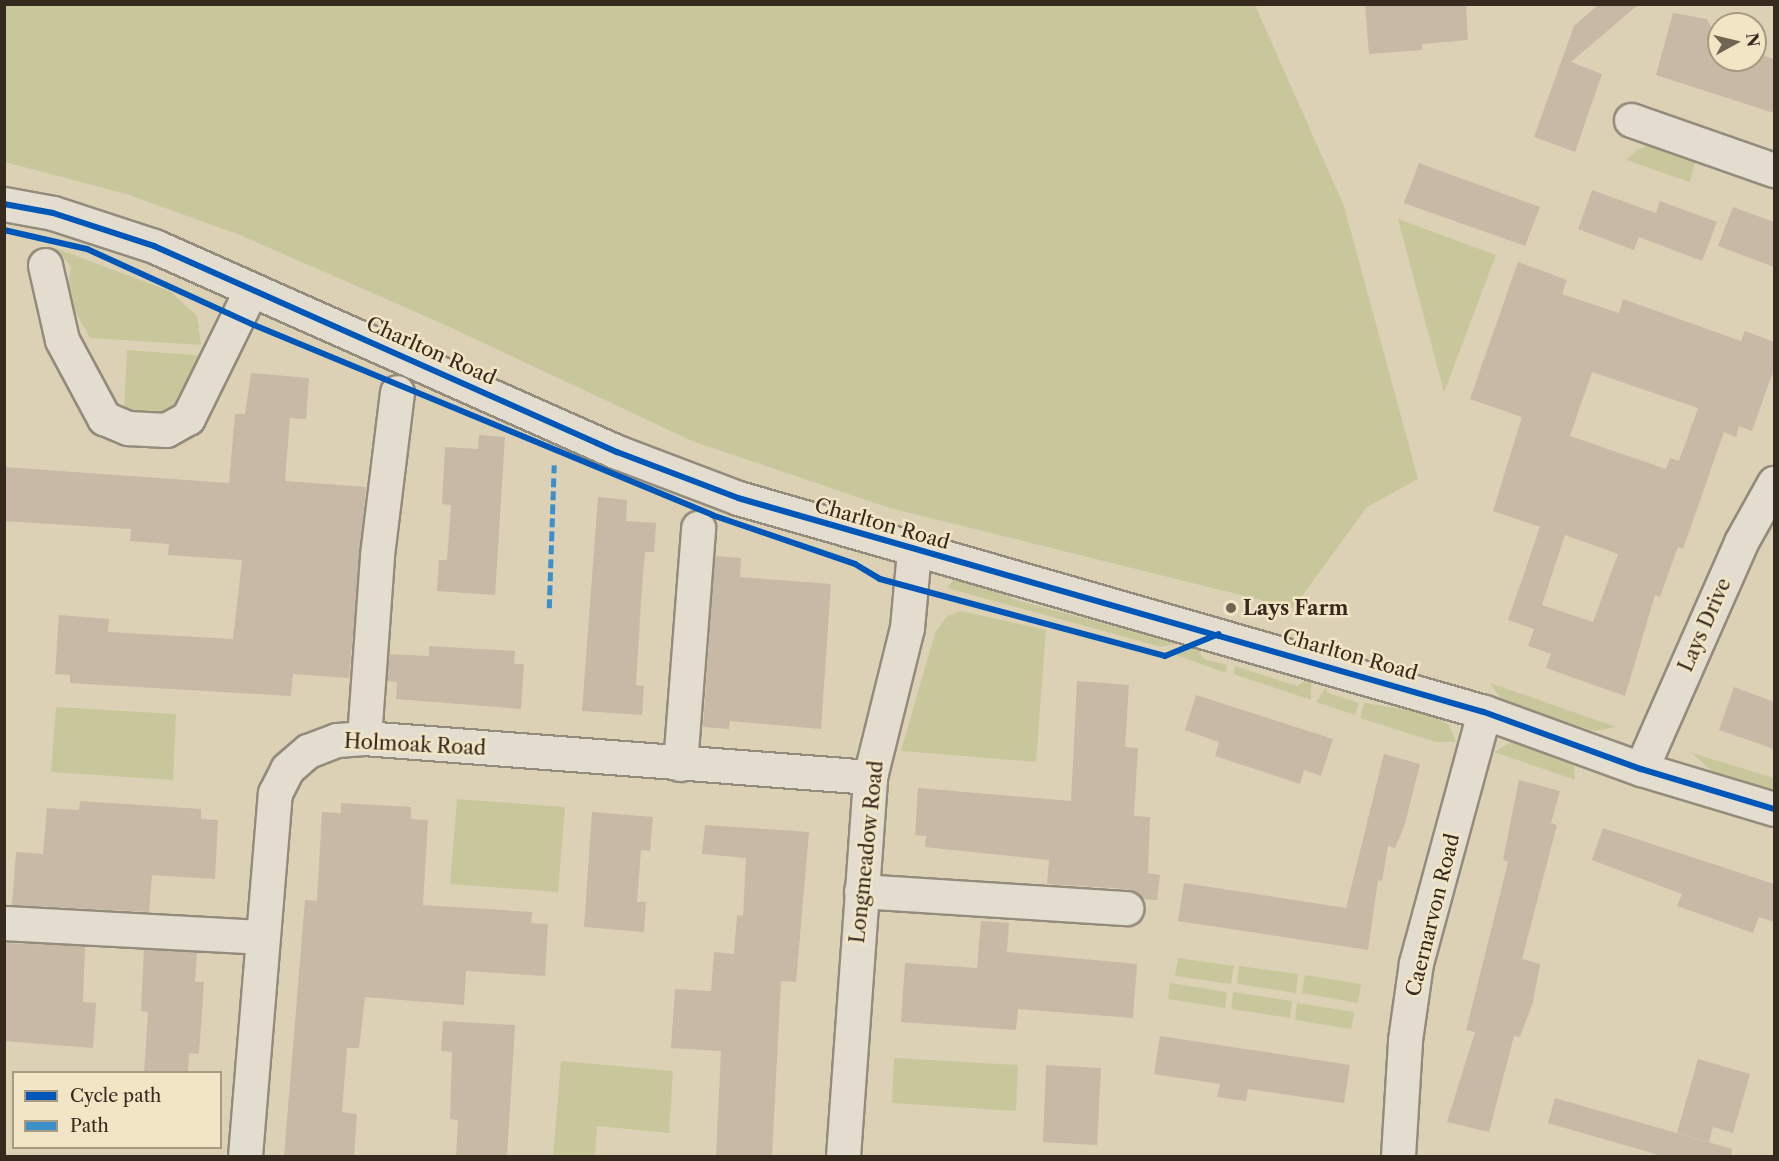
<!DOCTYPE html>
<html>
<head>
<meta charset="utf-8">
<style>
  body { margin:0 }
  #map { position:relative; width:1779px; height:1161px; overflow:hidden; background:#dcd1b5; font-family:"Libre Caslon Text",serif }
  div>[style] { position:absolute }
  .green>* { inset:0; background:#c8c79b }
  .building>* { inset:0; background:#c8b8a6 }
  .roads { filter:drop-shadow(2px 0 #938b7b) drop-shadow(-2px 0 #938b7b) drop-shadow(0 2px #938b7b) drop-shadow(0 -2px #938b7b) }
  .minor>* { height:33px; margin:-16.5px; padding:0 16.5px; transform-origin:16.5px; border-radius:16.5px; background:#e2ddcf }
  .quiet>* { height:4.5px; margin-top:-2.25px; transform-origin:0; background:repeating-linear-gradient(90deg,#3d8fca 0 9px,transparent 0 13.5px) }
  .cycleway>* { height:6px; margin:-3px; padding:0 3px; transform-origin:3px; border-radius:3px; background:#0057b8 }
  .dots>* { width:16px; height:16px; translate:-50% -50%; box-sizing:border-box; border:3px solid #f2e5c5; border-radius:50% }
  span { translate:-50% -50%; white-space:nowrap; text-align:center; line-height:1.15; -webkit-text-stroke:5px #f2e5c5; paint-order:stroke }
  .street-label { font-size:20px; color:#36291e }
  .poi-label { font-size:20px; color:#36291e; font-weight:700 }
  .left { translate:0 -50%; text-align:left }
  .frame { position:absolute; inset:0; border:6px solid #36291e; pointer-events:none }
  .legend { position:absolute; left:12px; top:1071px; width:210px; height:78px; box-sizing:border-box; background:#f2e5c5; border:2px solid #a79a82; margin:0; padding:8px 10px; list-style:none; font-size:18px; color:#36291e }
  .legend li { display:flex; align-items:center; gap:12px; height:30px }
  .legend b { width:30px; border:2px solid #a79a82 }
  .north { position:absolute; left:1707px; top:12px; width:60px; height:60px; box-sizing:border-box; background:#f2e5c5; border:2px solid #a79a82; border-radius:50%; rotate:82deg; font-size:16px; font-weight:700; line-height:24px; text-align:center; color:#36291e }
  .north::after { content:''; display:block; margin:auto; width:21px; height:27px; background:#706453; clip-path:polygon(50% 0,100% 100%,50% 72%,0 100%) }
</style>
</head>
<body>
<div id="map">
  <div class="green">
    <i style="clip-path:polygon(5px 4px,1255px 5px,1344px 206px,1418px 479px,1367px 507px,1293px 608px,890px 508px,692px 441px,441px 323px,240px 235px,126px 194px,5px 162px)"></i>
    <i style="clip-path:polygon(1656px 143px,1696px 158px,1690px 182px,1626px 160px,1637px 150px)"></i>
    <i style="clip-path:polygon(1398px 219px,1496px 255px,1444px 392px)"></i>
    <i style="clip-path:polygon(55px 248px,170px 291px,197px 316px,201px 345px,90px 338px,66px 295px,71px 267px)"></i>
    <i style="clip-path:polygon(127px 350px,207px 356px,188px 398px,163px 419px,129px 414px,124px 408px)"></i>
    <i style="clip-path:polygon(955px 578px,1006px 591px,1012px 599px,1177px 643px,1161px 647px,947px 588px)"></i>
    <i style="clip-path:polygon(961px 611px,1046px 630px,1036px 762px,901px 751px,935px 633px,947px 616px)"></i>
    <i style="clip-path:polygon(1187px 647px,1198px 649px,1204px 659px,1227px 665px,1226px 673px,1176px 655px)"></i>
    <i style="clip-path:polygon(1235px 666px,1297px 686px,1306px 680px,1311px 682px,1311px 700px,1233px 674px)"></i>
    <i style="clip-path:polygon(1490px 683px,1616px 727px,1594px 731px,1502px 701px)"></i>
    <i style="clip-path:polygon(1326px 687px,1328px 693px,1359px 703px,1355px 715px,1316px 702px)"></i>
    <i style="clip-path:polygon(1364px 703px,1429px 713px,1449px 725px,1456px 742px,1436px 742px,1360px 718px)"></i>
    <i style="clip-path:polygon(56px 707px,176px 714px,173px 780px,51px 772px)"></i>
    <i style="clip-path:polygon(1513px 741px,1556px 752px,1574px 766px,1575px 780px,1494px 752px)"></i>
    <i style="clip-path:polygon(1692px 753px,1774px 778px,1774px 791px,1712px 771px)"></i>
    <i style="clip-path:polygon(457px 799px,565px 807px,558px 892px,450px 884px)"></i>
    <i style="clip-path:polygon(1178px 958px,1234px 966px,1231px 984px,1175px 976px)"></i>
    <i style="clip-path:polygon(1239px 966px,1298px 974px,1296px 993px,1237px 984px)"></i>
    <i style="clip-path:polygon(1305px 975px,1361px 984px,1358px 1003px,1302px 993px)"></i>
    <i style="clip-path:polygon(1170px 983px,1227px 992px,1225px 1008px,1168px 999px)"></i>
    <i style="clip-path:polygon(1233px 992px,1292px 1001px,1290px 1018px,1231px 1009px)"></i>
    <i style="clip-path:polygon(1297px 1003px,1354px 1012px,1351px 1029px,1295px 1020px)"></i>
    <i style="clip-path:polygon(894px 1058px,1018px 1065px,1016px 1111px,892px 1103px)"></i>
    <i style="clip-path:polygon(561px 1061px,673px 1071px,669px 1133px,597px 1126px,595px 1156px,553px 1156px)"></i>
  </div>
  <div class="building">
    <i style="clip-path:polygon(1365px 4px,1466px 4px,1468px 40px,1422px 44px,1422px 50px,1369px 54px)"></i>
    <i style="clip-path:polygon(1599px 4px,1639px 4px,1571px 62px,1602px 74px,1575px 152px,1534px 137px,1574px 26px)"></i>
    <i style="clip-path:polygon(1673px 13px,1707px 19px,1719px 43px,1719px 60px,1755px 60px,1755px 53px,1774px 59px,1774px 113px,1656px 75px)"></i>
    <i style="clip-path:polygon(1419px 163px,1540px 207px,1525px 246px,1404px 203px)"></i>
    <i style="clip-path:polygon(1592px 190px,1656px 213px,1660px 201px,1717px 222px,1702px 261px,1639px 237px,1634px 250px,1578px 229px)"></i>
    <i style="clip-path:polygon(1733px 207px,1774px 222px,1774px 267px,1718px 246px)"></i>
    <i style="clip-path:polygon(evenodd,1518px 262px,1567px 280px,1562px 294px,1619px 313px,1623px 299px,1741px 341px,1745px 331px,1774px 342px,1774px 369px,1752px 431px,1739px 426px,1736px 437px,1724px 432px,1683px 549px,1678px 547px,1660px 597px,1655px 595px,1625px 696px,1546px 668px,1551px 654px,1528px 646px,1534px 629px,1508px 620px,1540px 527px,1493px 511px,1522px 417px,1470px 399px,1518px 262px,1592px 372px,1698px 408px,1679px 461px,1670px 458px,1666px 469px,1570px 436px,1592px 372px,1518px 262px,1565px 535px,1618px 554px,1593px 622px,1542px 605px,1565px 535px)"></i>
    <i style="clip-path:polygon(251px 373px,309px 378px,306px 419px,290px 418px,285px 481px,366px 487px,349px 678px,293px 674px,291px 696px,70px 683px,70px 675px,55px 674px,59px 615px,109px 619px,108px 632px,233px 639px,242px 560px,168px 555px,169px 544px,130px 541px,131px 529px,4px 521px,4px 467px,229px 483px,235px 414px,245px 414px)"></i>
    <i style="clip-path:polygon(479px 435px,505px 437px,495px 595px,437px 591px,439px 560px,447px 560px,451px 505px,442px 504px,445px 447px,478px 449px)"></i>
    <i style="clip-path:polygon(598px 497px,627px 500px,626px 521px,656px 523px,654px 552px,645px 552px,641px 601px,636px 685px,644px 686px,642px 715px,582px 711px)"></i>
    <i style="clip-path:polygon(715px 556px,741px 558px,740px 577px,831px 584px,821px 729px,730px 721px,729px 729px,703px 727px)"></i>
    <i style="clip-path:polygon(429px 646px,515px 651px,514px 664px,524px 664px,521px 709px,396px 699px,397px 682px,387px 681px,389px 654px,429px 656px)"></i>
    <i style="clip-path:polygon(1077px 681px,1129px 685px,1125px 747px,1138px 748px,1134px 816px,1150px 817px,1148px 873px,1160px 875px,1157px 900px,1142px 899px,1127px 889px,1047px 884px,1049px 860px,925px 847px,926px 836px,915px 835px,918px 788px,1071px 801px)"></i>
    <i style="clip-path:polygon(1734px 687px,1774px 702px,1774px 749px,1719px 730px)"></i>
    <i style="clip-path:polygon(1196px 695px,1333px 739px,1321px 776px,1304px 770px,1300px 784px,1215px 756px,1219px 742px,1185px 730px)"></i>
    <i style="clip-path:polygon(1384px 754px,1420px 764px,1404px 827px,1395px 848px,1388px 846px,1382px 881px,1378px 880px,1368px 950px,1178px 921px,1184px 883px,1346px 908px)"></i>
    <i style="clip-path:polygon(1519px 780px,1560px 791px,1551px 823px,1557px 825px,1522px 959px,1540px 964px,1533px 1002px,1520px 1037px,1514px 1036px,1489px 1132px,1447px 1122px,1475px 1032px,1466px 1030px,1508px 862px,1503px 860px)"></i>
    <i style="clip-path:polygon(80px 801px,201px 809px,201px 819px,218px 820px,215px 879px,152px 875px,149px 912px,12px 905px,16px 852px,43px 854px,47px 808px,79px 810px)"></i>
    <i style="clip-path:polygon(341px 803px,411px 807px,411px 819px,428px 820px,423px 905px,532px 912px,531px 923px,548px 924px,545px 976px,466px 971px,464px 1005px,365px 997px,359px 1048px,347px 1048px,342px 1112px,357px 1114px,354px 1156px,284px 1156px,305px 900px,317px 901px,322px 812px,341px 813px)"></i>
    <i style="clip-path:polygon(592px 812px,653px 817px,650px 851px,641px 850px,637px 902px,646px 902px,644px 932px,584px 927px)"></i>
    <i style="clip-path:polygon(705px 825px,809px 832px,796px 982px,781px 981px,772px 1156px,716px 1156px,721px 1051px,671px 1048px,675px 989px,711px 991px,714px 952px,734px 954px,737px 915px,743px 916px,746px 858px,702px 854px)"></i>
    <i style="clip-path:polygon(1603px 828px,1774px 884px,1774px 922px,1759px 917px,1753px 933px,1677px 906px,1682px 894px,1592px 860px)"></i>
    <i style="clip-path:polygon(981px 921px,1009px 923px,1007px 952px,1137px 964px,1133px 1018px,1018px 1009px,1016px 1030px,901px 1022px,905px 963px,977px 968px)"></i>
    <i style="clip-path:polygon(4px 943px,85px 946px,83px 1002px,96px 1003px,93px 1048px,4px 1041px)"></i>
    <i style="clip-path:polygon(144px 949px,197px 952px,195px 982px,204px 982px,199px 1054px,189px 1053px,188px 1072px,144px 1072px,148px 1012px,141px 1011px)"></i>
    <i style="clip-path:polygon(443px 1021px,515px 1025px,507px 1156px,456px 1156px,458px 1120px,450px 1119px,452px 1052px,441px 1051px)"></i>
    <i style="clip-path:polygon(1160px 1036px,1350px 1065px,1344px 1103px,1248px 1089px,1246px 1101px,1217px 1097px,1220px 1084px,1154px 1074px)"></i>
    <i style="clip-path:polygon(1698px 1059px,1750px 1074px,1733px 1133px,1713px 1127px,1709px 1142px,1677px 1133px)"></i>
    <i style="clip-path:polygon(1046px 1065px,1101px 1068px,1097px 1145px,1043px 1142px)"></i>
    <i style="clip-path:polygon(1555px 1098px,1732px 1149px,1731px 1156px,1662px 1156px,1548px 1123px)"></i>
  </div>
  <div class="roads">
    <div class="minor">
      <i style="left:1631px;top:120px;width:151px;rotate:19.3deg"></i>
      <i style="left:4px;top:204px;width:50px;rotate:10.4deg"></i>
      <i style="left:53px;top:213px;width:106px;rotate:18.1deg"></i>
      <i style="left:154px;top:246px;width:507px;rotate:23.99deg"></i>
      <i style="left:617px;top:452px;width:129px;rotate:20.8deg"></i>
      <i style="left:738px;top:498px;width:776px;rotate:16.01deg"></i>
      <i style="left:1484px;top:712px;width:167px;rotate:20deg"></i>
      <i style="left:1641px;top:769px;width:139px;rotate:16.7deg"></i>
      <i style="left:45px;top:265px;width:77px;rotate:77.2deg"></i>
      <i style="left:62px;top:340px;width:89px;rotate:61.7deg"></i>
      <i style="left:104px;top:418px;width:26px;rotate:23deg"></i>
      <i style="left:128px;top:428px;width:38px;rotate:3deg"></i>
      <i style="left:166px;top:430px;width:25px;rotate:-29deg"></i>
      <i style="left:188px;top:418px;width:143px;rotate:-63.8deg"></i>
      <i style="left:364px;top:738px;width:183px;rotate:-85.9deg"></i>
      <i style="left:377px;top:555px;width:164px;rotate:-83deg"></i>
      <i style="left:680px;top:764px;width:237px;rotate:-85.6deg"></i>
      <i style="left:1641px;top:769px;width:248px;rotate:-66.2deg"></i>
      <i style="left:1741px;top:542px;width:68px;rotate:-60.8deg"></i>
      <i style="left:861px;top:891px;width:266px;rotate:3.7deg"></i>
      <i style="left:4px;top:923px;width:259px;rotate:3.1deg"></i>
      <i style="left:245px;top:1156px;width:364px;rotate:-85.3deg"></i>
      <i style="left:275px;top:793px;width:27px;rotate:-63deg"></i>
      <i style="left:287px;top:769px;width:28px;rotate:-41deg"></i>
      <i style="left:308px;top:751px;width:31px;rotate:-21deg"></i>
      <i style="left:337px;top:740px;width:27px;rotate:-4deg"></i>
      <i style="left:364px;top:738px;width:508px;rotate:4.41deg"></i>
      <i style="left:843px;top:1156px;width:380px;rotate:-85.9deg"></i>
      <i style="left:870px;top:777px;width:154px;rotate:-76.1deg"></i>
      <i style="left:907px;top:628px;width:77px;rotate:-84.8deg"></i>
      <i style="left:1398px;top:1156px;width:116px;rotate:-86.5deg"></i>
      <i style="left:1405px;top:1040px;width:78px;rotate:-81.9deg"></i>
      <i style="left:1416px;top:963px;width:260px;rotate:-74.8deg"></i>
    </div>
  </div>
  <div class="quiet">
    <i style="left:549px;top:608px;width:143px;rotate:-88deg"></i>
  </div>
  <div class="cycleway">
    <i style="left:4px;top:204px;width:50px;rotate:10.4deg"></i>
    <i style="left:53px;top:213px;width:106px;rotate:18.1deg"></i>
    <i style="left:154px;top:246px;width:507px;rotate:23.99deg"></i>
    <i style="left:617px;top:452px;width:129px;rotate:20.8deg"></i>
    <i style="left:738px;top:498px;width:776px;rotate:16.01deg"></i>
    <i style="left:1484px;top:712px;width:167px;rotate:20deg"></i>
    <i style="left:1641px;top:769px;width:139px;rotate:16.7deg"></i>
    <i style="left:4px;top:230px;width:85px;rotate:12.9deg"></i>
    <i style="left:87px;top:249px;width:183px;rotate:24.5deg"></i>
    <i style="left:254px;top:325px;width:496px;rotate:22.5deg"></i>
    <i style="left:712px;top:515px;width:151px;rotate:18.9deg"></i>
    <i style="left:855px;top:564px;width:29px;rotate:31deg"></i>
    <i style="left:880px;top:579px;width:295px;rotate:15.1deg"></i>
    <i style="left:1165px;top:656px;width:58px;rotate:-22.2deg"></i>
  </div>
  <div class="dots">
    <i style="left:1231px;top:608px;background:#706453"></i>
  </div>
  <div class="street-label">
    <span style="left:431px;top:351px;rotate:24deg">Charlton Road</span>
    <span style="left:882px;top:524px;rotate:16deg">Charlton Road</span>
    <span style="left:1705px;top:625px;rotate:-66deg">Lays Drive</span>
    <span style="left:1350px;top:655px;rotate:16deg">Charlton Road</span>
    <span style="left:415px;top:745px;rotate:3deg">Holmoak Road</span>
    <span style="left:867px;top:852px;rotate:-84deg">Longmeadow Road</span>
    <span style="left:1433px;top:915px;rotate:-76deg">Caernarvon Road</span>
  </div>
  <div class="poi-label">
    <span class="left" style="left:1243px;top:608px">Lays Farm</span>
  </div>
  <div class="frame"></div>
  <ul class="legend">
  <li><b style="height:8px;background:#0057b8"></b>Cycle path</li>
  <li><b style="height:8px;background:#3d8fca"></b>Path</li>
  </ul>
  <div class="north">N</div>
</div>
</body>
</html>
